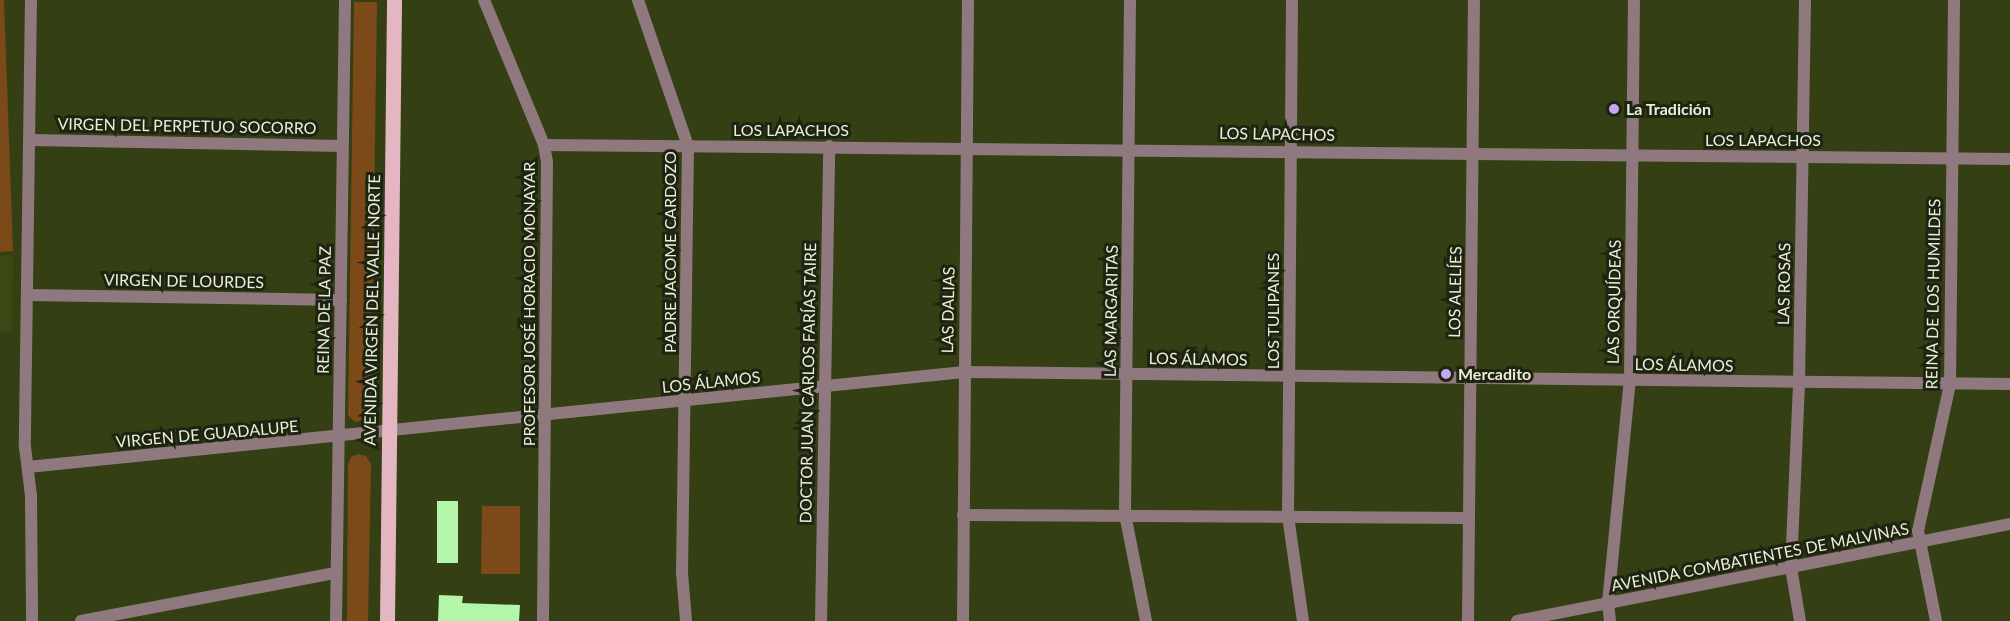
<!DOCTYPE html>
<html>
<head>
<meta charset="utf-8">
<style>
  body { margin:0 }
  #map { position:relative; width:2010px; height:621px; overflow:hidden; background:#353f14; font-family:Lato,sans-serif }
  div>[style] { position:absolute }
  .built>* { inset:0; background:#3c4714 }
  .green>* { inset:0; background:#7c4a18 }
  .building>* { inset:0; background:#b3f5a9 }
  .minor>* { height:12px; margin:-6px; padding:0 6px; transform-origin:6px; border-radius:6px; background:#8f797e }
  .tertiary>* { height:12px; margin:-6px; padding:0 6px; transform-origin:6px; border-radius:6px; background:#8f797e }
  .primary>* { height:15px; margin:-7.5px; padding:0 7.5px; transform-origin:7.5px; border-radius:7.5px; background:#e4b6c2 }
  .dots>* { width:16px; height:16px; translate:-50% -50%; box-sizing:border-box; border:3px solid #1f2311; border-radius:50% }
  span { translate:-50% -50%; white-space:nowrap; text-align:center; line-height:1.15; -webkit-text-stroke:6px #1f2311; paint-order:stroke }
  .poi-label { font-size:16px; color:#e8f0d8; font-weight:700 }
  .left { translate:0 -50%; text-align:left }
  .street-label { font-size:16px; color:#e8f0d8 }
</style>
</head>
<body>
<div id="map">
  <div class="built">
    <i style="clip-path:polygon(13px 255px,12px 332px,0 333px,0 256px)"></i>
  </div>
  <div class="green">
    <i style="clip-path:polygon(0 0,4px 0,13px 251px,0 252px)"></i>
    <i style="clip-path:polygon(354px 2px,377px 2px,371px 411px,367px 419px,355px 422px,348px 415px)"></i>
    <i style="clip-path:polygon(358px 454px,366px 456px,371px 464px,368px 621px,347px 621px,348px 464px,351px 457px)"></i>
    <i style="clip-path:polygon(482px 506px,520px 506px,520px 574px,481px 574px)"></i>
  </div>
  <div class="building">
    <i style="clip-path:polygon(437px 501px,458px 501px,458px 563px,437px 563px)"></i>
    <i style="clip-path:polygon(439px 595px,463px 596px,462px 603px,520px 605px,519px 621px,438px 621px)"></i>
  </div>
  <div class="minor">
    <i style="left:31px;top:0;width:447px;rotate:90.8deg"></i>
    <i style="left:25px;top:447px;width:49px;rotate:83deg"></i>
    <i style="left:31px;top:496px;width:125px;rotate:89.5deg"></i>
    <i style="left:484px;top:0;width:157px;rotate:67.5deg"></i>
    <i style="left:544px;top:145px;width:17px;rotate:80deg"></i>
    <i style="left:547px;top:162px;width:459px;rotate:90.5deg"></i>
    <i style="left:638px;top:0;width:154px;rotate:71.1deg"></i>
    <i style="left:688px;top:146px;width:427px;rotate:90.8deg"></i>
    <i style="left:682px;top:573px;width:48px;rotate:85.2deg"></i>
    <i style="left:1130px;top:0;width:514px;rotate:90.56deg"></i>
    <i style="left:1125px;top:514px;width:109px;rotate:78.9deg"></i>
    <i style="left:1292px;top:0;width:516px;rotate:90.44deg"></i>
    <i style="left:1288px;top:516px;width:106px;rotate:81.9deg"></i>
    <i style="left:30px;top:140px;width:312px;rotate:1.1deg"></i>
    <i style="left:544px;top:145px;width:1466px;rotate:0.55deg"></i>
    <i style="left:28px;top:295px;width:313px;rotate:0.9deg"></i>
    <i style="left:28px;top:467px;width:941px;rotate:-5.8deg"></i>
    <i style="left:964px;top:372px;width:1046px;rotate:0.66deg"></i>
    <i style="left:963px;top:515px;width:506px;rotate:0.34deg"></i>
    <i style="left:81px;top:621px;width:259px;rotate:-10.7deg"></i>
    <i style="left:336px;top:621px;width:621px;rotate:-89.17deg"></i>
    <i style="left:821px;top:621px;width:475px;rotate:-89deg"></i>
    <i style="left:963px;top:621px;width:621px;rotate:-89.54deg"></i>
    <i style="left:1468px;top:621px;width:621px;rotate:-89.45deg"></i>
    <i style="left:1517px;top:621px;width:502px;rotate:-11.13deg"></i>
    <i style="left:1800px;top:621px;width:54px;rotate:-99.6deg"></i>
    <i style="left:1791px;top:568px;width:185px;rotate:-87.5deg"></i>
    <i style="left:1799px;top:383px;width:383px;rotate:-89.1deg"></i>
    <i style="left:1936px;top:621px;width:92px;rotate:-101.3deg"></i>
    <i style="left:1918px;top:531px;width:150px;rotate:-77.7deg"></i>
    <i style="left:1950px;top:384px;width:384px;rotate:-89.4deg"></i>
  </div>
  <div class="tertiary">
    <i style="left:1610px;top:621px;width:18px;rotate:-96deg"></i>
    <i style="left:1608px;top:603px;width:224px;rotate:-84.4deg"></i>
    <i style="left:1630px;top:380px;width:380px;rotate:-89.4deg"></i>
  </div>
  <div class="primary">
    <i style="left:387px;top:621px;width:621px;rotate:-89.35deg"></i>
  </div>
  <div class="dots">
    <i style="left:1614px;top:109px;background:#c3a7f2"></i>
    <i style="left:1446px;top:374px;background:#c3a7f2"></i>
  </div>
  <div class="poi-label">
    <span class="left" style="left:1626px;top:109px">La Tradición</span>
    <span class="left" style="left:1458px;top:374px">Mercadito</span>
  </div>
  <div class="street-label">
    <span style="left:187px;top:126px;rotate:1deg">VIRGEN DEL PERPETUO SOCORRO</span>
    <span style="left:791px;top:130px">LOS LAPACHOS</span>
    <span style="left:1277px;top:134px;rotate:1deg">LOS LAPACHOS</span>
    <span style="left:1763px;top:140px">LOS LAPACHOS</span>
    <span style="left:670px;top:252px;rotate:-90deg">PADRE JACOME CARDOZO</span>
    <span style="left:184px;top:281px;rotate:1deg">VIRGEN DE LOURDES</span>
    <span style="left:1784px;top:284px;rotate:-89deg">LAS ROSAS</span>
    <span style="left:1455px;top:292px;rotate:-89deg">LOS ALELÍES</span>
    <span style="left:1933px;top:294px;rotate:-89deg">REINA DE LOS HUMILDES</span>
    <span style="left:1614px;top:302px;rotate:-89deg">LAS ORQUÍDEAS</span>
    <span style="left:529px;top:304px;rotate:-90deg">PROFESOR JOSÉ HORACIO MONAYAR</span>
    <span style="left:324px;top:310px;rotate:-89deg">REINA DE LA PAZ</span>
    <span style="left:372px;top:310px;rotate:-89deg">AVENIDA VIRGEN DEL VALLE NORTE</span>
    <span style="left:948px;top:310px;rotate:-89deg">LAS DALIAS</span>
    <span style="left:1111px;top:311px;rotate:-89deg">LAS MARGARITAS</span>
    <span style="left:1273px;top:311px;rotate:-90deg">LOS TULIPANES</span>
    <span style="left:1198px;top:359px;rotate:1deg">LOS ÁLAMOS</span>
    <span style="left:1684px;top:365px;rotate:1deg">LOS ÁLAMOS</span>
    <span style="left:711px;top:382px;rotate:-6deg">LOS ÁLAMOS</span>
    <span style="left:808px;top:383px;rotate:-89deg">DOCTOR JUAN CARLOS FARÍAS TAIRE</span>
    <span style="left:207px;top:434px;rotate:-5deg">VIRGEN DE GUADALUPE</span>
    <span style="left:1760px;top:557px;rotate:-11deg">AVENIDA COMBATIENTES DE MALVINAS</span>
  </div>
</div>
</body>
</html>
